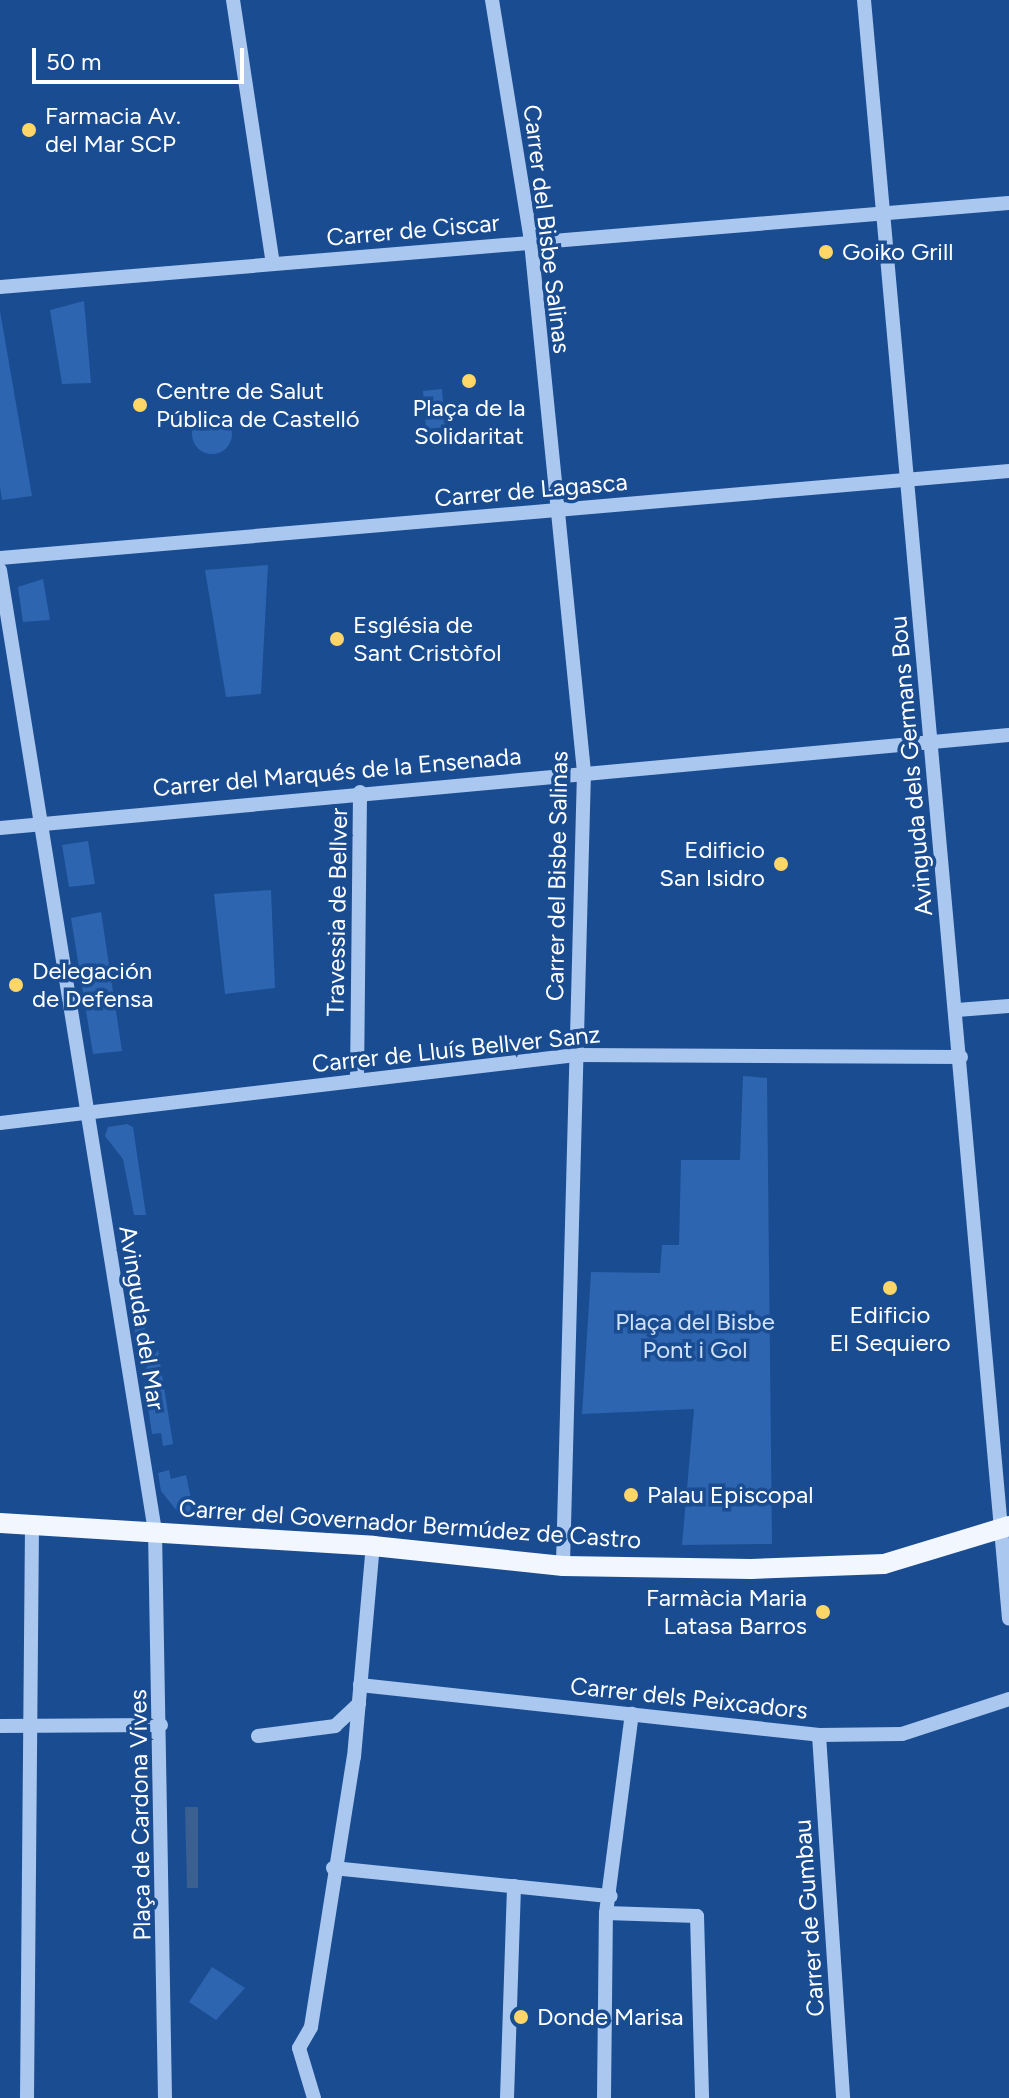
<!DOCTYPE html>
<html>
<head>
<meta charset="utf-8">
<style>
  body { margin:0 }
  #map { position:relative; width:1009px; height:2098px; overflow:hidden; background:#1a4c91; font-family:Figtree,sans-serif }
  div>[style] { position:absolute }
  .green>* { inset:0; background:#2d65b0 }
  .round { border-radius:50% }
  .water>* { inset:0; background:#3c5f92 }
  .minor>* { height:14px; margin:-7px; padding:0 7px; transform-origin:7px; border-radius:7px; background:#a9c7ef }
  .major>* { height:20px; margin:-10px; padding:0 10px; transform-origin:10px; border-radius:10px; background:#f1f6ff }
  .dots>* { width:22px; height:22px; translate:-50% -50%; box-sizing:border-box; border:4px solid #1a4c91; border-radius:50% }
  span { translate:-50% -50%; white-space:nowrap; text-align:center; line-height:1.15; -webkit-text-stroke:7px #1a4c91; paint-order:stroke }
  .poi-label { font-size:24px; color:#fff }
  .left { translate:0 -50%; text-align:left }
  .right { translate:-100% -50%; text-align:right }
  .street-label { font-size:24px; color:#fff }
  .park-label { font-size:24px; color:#d0e2fb }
  .scale { position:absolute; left:32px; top:48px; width:212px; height:36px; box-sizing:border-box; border:4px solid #fff; border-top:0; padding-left:10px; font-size:24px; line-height:28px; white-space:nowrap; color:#fff; -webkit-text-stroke:6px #1a4c91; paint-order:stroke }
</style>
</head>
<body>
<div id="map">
  <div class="green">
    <i style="clip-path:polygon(84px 301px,91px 383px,62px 384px,50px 310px)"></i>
    <i style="clip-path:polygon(0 311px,32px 496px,2px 500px,0 487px)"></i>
    <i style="clip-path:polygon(442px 389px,445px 427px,426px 429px,423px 391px)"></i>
    <i class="round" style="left:192px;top:414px;width:40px;height:40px"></i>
    <i style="clip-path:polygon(268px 565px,261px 694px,226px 697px,205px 570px)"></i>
    <i style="clip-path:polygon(43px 579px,50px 620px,23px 622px,18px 587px)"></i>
    <i style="clip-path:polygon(88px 841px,95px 884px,69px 887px,62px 845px)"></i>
    <i style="clip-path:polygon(271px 890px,275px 988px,225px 994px,214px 894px)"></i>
    <i style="clip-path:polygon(101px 912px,122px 1051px,93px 1054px,71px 918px)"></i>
    <i style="clip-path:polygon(743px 1076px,767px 1078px,772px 1544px,682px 1545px,694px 1409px,582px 1414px,591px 1272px,660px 1273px,662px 1245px,679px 1245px,681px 1160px,740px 1160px)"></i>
    <i style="clip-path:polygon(127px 1124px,133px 1127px,146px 1215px,134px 1215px,123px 1159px,105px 1136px,108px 1127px)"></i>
    <i style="clip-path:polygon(142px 1292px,149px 1320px,137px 1345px,130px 1296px)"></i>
    <i style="clip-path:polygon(158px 1350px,173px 1444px,163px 1446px,161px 1433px,152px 1434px,143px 1373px)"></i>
    <i style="clip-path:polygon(169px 1470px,171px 1479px,186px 1475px,194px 1513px,177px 1511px,161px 1491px,158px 1473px)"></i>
    <i style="clip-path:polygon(212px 1967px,245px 1988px,216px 2020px,189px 2002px)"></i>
  </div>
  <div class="water">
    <i style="clip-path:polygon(185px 1807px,198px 1807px,198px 1888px,187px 1888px)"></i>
  </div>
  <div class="minor">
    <i style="left:233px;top:0;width:267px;rotate:81.4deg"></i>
    <i style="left:492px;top:0;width:245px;rotate:80.8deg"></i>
    <i style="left:531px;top:242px;width:533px;rotate:84.29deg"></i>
    <i style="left:584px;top:772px;width:794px;rotate:91.52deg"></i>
    <i style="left:864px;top:0;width:1625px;rotate:84.88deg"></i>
    <i style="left:0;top:287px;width:1012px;rotate:-4.76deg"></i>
    <i style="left:0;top:558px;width:1013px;rotate:-4.93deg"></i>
    <i style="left:0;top:570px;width:973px;rotate:80.84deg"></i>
    <i style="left:155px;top:1531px;width:567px;rotate:88.99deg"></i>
    <i style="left:0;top:828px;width:1013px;rotate:-5.27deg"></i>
    <i style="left:957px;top:1010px;width:52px;rotate:-4.4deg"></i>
    <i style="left:357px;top:1080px;width:288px;rotate:-89.4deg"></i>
    <i style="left:0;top:1123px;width:580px;rotate:-6.73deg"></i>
    <i style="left:576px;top:1055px;width:385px;rotate:0.3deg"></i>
    <i style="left:360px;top:1685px;width:462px;rotate:6.2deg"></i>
    <i style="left:819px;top:1735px;width:83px;rotate:-0.7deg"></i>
    <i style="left:902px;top:1734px;width:113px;rotate:-18.1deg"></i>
    <i style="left:0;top:1726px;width:161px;rotate:-0.4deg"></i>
    <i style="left:819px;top:1735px;width:364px;rotate:86.2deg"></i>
    <i style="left:258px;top:1736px;width:78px;rotate:-7.4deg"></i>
    <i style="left:335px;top:1726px;width:33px;rotate:-43deg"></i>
    <i style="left:333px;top:1868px;width:279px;rotate:5.8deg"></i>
    <i style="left:606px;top:1913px;width:91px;rotate:1.9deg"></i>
    <i style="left:697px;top:1916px;width:182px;rotate:88.4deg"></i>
    <i style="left:27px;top:2098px;width:575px;rotate:-89.5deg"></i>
    <i style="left:314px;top:2098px;width:52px;rotate:-106.7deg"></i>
    <i style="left:299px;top:2048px;width:24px;rotate:-60deg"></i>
    <i style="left:311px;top:2027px;width:273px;rotate:-81deg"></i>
    <i style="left:354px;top:1757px;width:212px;rotate:-84.9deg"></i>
    <i style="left:507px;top:2098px;width:212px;rotate:-88.1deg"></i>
    <i style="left:604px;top:2098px;width:185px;rotate:-89.4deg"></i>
    <i style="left:606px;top:1913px;width:201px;rotate:-82.6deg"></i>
  </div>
  <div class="major">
    <i style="left:0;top:1523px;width:374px;rotate:3.5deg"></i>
    <i style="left:373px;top:1546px;width:191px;rotate:6deg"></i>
    <i style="left:563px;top:1566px;width:188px;rotate:0.9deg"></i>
    <i style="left:751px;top:1569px;width:133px;rotate:-2.2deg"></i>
    <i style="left:884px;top:1564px;width:131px;rotate:-16.9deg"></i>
  </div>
  <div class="dots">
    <i style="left:29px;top:130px;background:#ffd667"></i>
    <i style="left:826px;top:252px;background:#ffd667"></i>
    <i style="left:469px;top:381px;background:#ffd667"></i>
    <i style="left:140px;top:405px;background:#ffd667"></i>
    <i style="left:337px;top:639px;background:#ffd667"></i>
    <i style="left:781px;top:864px;background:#ffd667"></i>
    <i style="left:16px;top:985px;background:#ffd667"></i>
    <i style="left:890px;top:1288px;background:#ffd667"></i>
    <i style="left:631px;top:1495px;background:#ffd667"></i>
    <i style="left:823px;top:1612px;background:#ffd667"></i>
    <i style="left:521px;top:2017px;background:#ffd667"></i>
  </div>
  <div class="poi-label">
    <span class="left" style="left:45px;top:130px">Farmacia Av.<br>del Mar SCP</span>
    <span class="left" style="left:842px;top:252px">Goiko Grill</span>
    <span class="left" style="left:156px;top:405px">Centre de Salut<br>Pública de Castelló</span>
    <span style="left:469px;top:422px">Plaça de la<br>Solidaritat</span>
    <span class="left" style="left:353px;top:639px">Església de<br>Sant Cristòfol</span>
    <span class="right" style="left:765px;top:864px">Edificio<br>San Isidro</span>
    <span class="left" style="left:32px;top:985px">Delegación<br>de Defensa</span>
    <span style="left:890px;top:1329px">Edificio<br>El Sequiero</span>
    <span class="left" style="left:647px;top:1495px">Palau Episcopal</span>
    <span class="right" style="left:807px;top:1612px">Farmàcia Maria<br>Latasa Barros</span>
    <span class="left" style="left:537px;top:2017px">Donde Marisa</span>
  </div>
  <div class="street-label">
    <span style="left:547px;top:229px;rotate:83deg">Carrer del Bisbe Salinas</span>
    <span style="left:413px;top:230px;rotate:-5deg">Carrer de Ciscar</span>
    <span style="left:531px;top:490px;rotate:-5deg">Carrer de Lagasca</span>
    <span style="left:911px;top:766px;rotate:-95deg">Avinguda dels Germans Bou</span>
    <span style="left:337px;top:772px;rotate:-5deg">Carrer del Marqués de la Ensenada</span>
    <span style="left:557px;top:876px;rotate:-89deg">Carrer del Bisbe Salinas</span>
    <span style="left:337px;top:912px;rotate:-89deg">Travessia de Bellver</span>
    <span style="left:456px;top:1049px;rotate:-6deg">Carrer de Lluís Bellver Sanz</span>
    <span style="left:142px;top:1318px;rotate:81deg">Avinguda del Mar</span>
    <span style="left:410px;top:1524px;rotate:4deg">Carrer del Governador Bermúdez de Castro</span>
    <span style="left:689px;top:1698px;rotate:6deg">Carrer dels Peixcadors</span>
    <span style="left:140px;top:1815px;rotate:-91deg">Plaça de Cardona Vives</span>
    <span style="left:809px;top:1918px;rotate:-94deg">Carrer de Gumbau</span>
  </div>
  <div class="park-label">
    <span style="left:695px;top:1336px">Plaça del Bisbe<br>Pont i Gol</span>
  </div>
  <div class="scale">50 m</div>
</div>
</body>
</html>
